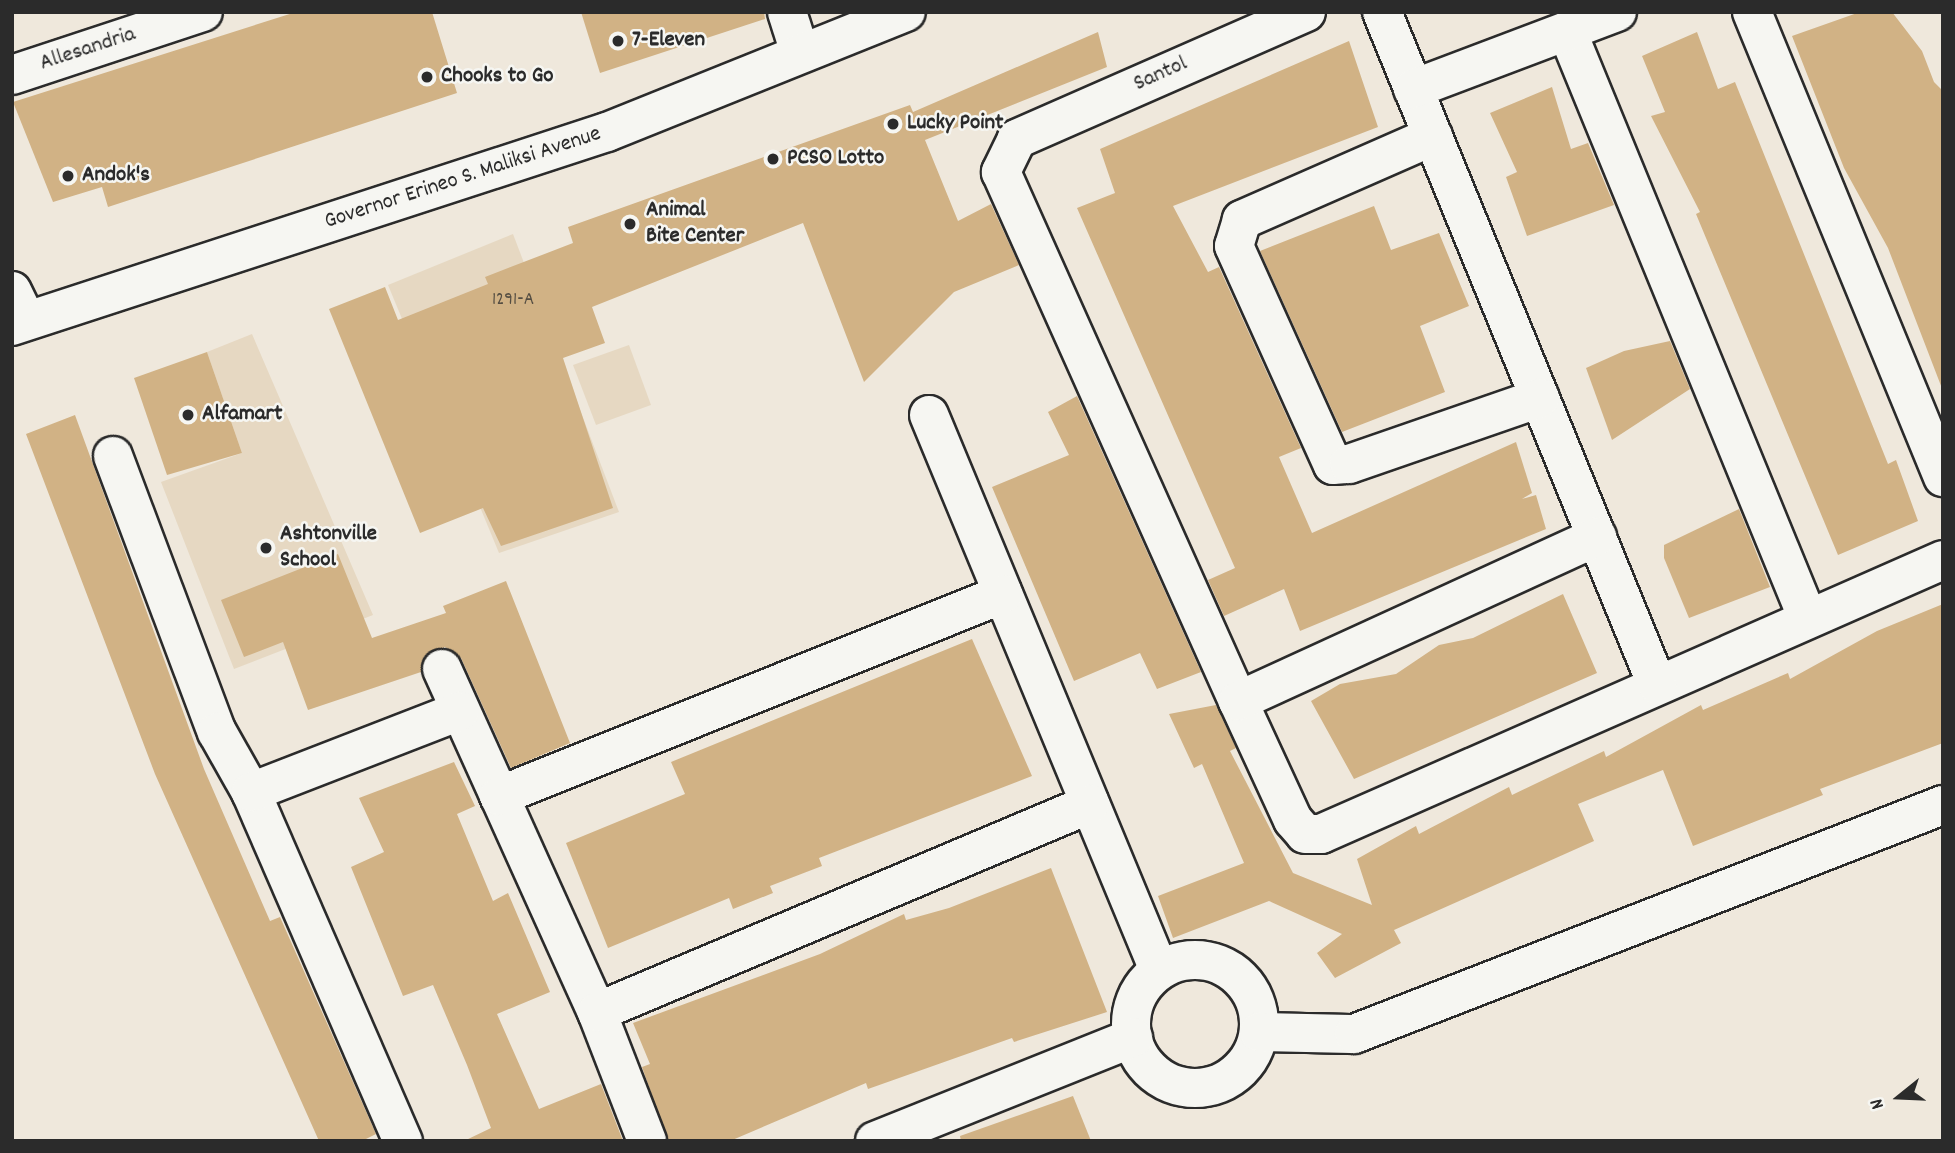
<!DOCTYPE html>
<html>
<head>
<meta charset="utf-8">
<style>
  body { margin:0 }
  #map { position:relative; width:1955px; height:1153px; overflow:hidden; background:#efe8dc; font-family:Dekko,sans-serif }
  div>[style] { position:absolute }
  .built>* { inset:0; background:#e6d8c2 }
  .building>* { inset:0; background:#d1b285 }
  .roads { filter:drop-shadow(2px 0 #2b2b2b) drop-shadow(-2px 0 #2b2b2b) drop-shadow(0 2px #2b2b2b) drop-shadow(0 -2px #2b2b2b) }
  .street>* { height:38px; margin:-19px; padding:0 19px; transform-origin:19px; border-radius:19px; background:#f6f6f2 }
  .street>.ring { margin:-19px; padding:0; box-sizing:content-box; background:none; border:38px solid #f6f6f2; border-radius:50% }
  .secondary>* { height:38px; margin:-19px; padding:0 19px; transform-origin:19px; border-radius:19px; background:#f6f6f2 }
  .dots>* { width:19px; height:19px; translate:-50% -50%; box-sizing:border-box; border:4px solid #f6f6f2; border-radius:50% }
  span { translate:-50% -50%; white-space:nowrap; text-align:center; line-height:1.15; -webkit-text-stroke:5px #f6f6f2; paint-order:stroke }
  .number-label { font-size:19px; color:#544d42 }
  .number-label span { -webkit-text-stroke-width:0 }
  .poi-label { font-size:23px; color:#2b2b2b; font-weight:700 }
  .left { translate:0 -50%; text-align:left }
  .street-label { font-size:23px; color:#2b2b2b }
  .frame { position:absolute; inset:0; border:14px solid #2b2b2b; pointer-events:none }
  .north { position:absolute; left:1864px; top:1062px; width:70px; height:70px; -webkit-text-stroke:5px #f6f6f2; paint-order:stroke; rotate:252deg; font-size:19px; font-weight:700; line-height:28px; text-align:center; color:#2b2b2b }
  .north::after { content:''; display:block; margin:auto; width:24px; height:32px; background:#2b2b2b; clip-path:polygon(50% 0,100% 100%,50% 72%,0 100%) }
</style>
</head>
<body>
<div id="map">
  <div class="built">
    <i style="clip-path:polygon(513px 234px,619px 512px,499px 553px,388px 285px)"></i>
    <i style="clip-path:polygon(252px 334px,373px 615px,234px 669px,161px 482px,242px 453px,207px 352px)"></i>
    <i style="clip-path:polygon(629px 345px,651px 405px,596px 425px,573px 365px)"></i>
  </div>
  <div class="building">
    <i style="clip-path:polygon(296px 12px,432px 12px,457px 93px,108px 207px,102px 187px,53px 202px,13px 102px)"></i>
    <i style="clip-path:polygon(581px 12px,764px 12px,765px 19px,600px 73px)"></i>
    <i style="clip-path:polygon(1860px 12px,1892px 12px,1922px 51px,1934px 82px,1943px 91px,1943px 391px,1888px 248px,1844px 168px,1792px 36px)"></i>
    <i style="clip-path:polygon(1098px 32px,1107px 67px,925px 140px,958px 221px,991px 204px,1019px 265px,954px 292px,864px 382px,803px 223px,592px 307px,605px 343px,563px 358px,613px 508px,501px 546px,483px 508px,420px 533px,329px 309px,385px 287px,398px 320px,488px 284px,485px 277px,573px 243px,568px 227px,910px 105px,913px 112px)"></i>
    <i style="clip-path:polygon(1697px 32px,1718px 89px,1735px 82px,1888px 464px,1896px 460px,1918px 521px,1838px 555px,1696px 214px,1700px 212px,1651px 116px,1665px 112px,1642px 56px)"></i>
    <i style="clip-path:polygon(1349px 41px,1378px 127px,1173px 206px,1208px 272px,1219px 267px,1301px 448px,1279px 457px,1312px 533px,1516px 442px,1532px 493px,1522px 499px,1536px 495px,1546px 529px,1300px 631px,1284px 589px,1224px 616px,1208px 580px,1235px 568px,1077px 208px,1115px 193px,1100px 149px)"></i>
    <i style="clip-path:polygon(1552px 87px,1571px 149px,1588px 143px,1614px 205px,1527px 236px,1506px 177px,1517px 172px,1490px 113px)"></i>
    <i style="clip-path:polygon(1374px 206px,1391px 250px,1439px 233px,1469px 306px,1420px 326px,1445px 392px,1342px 432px,1260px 251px)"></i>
    <i style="clip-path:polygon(1670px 341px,1690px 389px,1612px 440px,1586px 368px,1624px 351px)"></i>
    <i style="clip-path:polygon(207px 352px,242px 453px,167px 475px,134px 378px)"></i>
    <i style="clip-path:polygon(1077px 396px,1201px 672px,1157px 689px,1140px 653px,1074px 681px,992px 487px,1069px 455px,1048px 412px)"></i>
    <i style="clip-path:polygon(75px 415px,204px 769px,270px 921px,280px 917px,376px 1134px,362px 1141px,319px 1141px,155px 774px,26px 434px)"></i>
    <i style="clip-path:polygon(1739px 509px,1770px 587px,1689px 618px,1664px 558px,1664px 545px)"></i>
    <i style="clip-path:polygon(338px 554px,372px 638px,446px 613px,443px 606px,506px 581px,570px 743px,511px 768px,461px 658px,445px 647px,425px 656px,421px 672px,308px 710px,283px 642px,244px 657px,221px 600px)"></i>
    <i style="clip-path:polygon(1563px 594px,1597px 673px,1354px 779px,1311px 701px,1340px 684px,1396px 674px,1439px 645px,1473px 638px)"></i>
    <i style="clip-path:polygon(1943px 604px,1943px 743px,1820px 789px,1823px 795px,1693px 846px,1663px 770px,1578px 804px,1594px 841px,1394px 930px,1401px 943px,1335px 978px,1317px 953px,1342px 934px,1269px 901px,1173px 938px,1158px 896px,1244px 863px,1202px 764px,1194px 768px,1169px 714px,1216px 705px,1236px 748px,1230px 751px,1293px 873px,1372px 905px,1357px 859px,1416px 826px,1419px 834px,1509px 787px,1512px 795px,1604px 751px,1606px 757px,1701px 705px,1703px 710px,1788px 673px,1790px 679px,1877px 631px)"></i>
    <i style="clip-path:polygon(972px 639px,1032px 776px,819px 858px,822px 866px,770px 886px,773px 893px,733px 909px,729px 898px,608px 948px,566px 843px,685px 794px,671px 762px)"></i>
    <i style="clip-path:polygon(454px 762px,475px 806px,457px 814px,493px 901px,508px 893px,550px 992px,497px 1014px,539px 1109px,601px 1084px,623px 1141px,464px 1141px,491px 1128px,467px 1065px,433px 985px,403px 996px,351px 867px,384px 852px,359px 798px)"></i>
    <i style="clip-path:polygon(1051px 868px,1107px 1012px,1014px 1042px,1012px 1038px,868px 1089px,866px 1083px,730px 1141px,668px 1141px,642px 1067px,650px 1064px,633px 1023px,820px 954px,904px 914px,906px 920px,949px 908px)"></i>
    <i style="clip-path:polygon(1073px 1096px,1091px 1141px,961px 1141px,960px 1136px)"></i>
  </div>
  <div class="roads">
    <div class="street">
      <i style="left:787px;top:12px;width:43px;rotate:72.4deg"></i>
      <i style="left:1306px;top:12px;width:316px;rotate:156.3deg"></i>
      <i style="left:1017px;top:139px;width:37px;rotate:116deg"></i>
      <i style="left:1001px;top:172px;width:580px;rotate:65.87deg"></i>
      <i style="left:1238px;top:701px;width:131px;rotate:65.2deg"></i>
      <i style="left:1293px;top:820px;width:18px;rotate:49deg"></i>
      <i style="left:1305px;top:834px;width:16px"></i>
      <i style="left:1321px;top:834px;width:680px;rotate:-23.77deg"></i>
      <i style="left:1382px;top:12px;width:727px;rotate:67.77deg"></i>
      <i style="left:1752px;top:12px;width:503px;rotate:67.67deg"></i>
      <i style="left:1567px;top:31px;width:635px;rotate:67.71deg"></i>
      <i style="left:12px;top:75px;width:201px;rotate:-18.3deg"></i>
      <i style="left:1413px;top:89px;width:218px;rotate:-20.7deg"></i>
      <i style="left:1433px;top:136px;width:209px;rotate:156.3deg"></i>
      <i style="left:1242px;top:220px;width:27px;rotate:107deg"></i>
      <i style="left:1234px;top:246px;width:240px;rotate:65.7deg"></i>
      <i style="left:1333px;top:465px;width:16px;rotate:-4deg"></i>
      <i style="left:1349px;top:464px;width:202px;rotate:-19.1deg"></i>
      <i style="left:12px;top:291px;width:32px;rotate:64deg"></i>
      <i style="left:929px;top:415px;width:601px;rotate:67.49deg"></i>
      <i style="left:113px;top:456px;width:295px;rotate:69.4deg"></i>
      <i style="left:217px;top:732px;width:69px;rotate:60.5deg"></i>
      <i style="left:251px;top:792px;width:381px;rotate:66.5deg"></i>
      <i style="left:442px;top:669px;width:376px;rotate:65.7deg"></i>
      <i style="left:597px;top:1012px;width:138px;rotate:68.8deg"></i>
      <i style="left:1238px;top:701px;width:395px;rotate:-24.6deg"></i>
      <i style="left:251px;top:792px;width:224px;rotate:-21.2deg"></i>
      <i style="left:499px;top:796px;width:543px;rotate:-21.84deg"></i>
      <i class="ring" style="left:1131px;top:960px;width:90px;height:90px"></i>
      <i style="left:597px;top:1012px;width:535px;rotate:-22.88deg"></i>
      <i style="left:1259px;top:1032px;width:95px;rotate:1.2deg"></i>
      <i style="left:1354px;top:1034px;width:632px;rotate:-21.25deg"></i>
      <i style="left:875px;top:1141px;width:278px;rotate:-21.8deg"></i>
    </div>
    <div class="secondary">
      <i style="left:12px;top:326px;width:626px;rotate:-18.06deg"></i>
      <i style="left:607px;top:132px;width:322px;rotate:-21.9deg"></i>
    </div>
  </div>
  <div class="dots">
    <i style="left:618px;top:41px;background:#2b2b2b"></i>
    <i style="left:427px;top:77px;background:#2b2b2b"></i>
    <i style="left:893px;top:124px;background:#2b2b2b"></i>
    <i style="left:773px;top:159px;background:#2b2b2b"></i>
    <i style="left:68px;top:176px;background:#2b2b2b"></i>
    <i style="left:630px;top:224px;background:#2b2b2b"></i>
    <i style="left:188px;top:415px;background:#2b2b2b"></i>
    <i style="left:266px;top:548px;background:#2b2b2b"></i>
  </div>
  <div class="number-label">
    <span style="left:513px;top:301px">1291-A</span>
  </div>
  <div class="poi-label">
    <span class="left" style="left:632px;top:41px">7-Eleven</span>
    <span class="left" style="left:441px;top:77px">Chooks to Go</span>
    <span class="left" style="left:907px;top:124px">Lucky Point</span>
    <span class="left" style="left:787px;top:159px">PCSO Lotto</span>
    <span class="left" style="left:82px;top:176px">Andok's</span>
    <span class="left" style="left:646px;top:224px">Animal<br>Bite Center</span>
    <span class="left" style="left:202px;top:415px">Alfamart</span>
    <span class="left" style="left:280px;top:548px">Ashtonville<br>School</span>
  </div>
  <div class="street-label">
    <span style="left:88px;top:50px;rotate:-18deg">Allesandria</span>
    <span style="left:1161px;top:75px;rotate:-24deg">Santol</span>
    <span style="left:463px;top:179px;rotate:-18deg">Governor Erineo S. Maliksi Avenue</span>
  </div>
  <div class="frame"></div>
  <div class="north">N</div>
</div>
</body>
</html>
